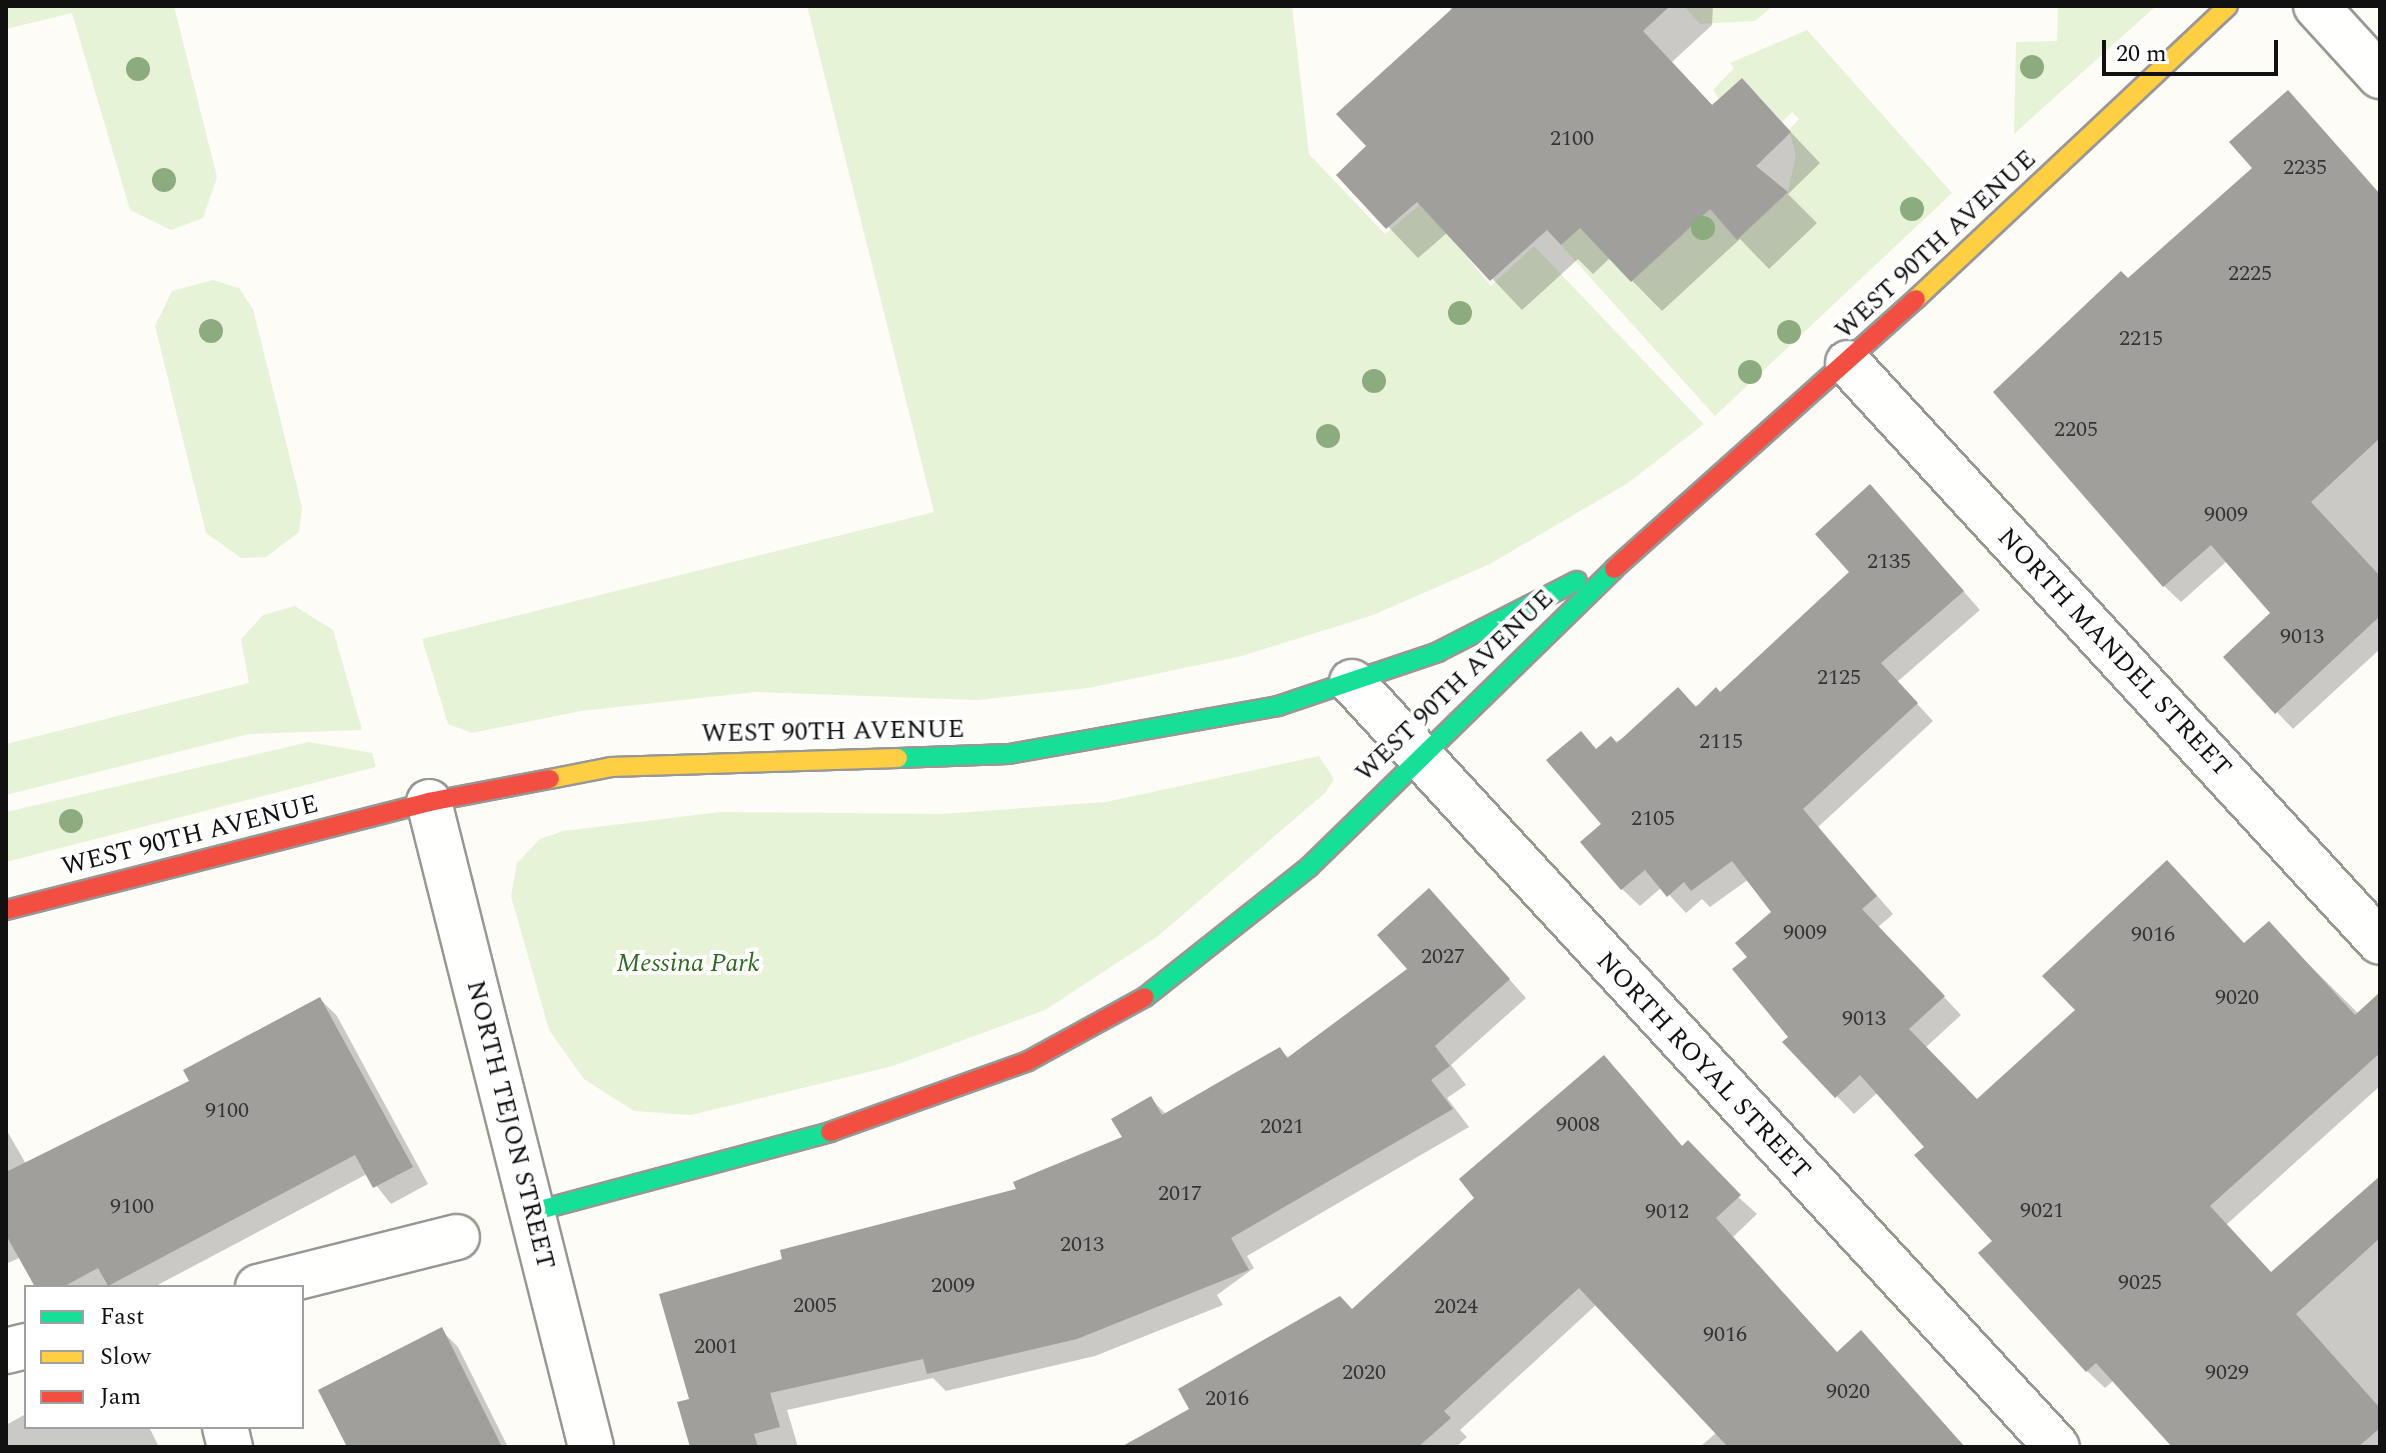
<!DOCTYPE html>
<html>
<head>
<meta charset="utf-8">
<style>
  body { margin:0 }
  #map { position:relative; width:2386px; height:1453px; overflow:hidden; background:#fdfcf7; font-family:Spectral,serif }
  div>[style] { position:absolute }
  .green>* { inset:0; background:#e7f3d7 }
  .shadow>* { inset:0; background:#0003 }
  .building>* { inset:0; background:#a19f9c }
  .roads { filter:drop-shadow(2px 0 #979795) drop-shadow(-2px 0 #979795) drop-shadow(0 2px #979795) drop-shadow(0 -2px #979795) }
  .street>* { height:44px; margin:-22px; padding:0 22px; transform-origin:22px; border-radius:22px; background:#fffffe }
  .fast>* { height:18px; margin:-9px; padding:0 9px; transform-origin:9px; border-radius:9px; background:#16e098 }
  .slow>* { height:18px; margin:-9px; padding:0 9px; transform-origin:9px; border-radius:9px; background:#ffcf43 }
  .jam>* { height:18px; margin:-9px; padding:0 9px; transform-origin:9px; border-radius:9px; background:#f24e42 }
  .trees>* { width:24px; height:24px; margin:-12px; border-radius:50%; background:#8cac80 }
  span { translate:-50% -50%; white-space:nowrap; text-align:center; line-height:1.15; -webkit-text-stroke:8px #fff; paint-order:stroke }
  .number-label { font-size:22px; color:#353434 }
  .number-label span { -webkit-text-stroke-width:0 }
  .street-label { font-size:26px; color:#111 }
  .park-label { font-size:26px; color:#2f6b1f; font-style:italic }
  .frame { position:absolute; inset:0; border:8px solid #111; pointer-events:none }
  .legend { position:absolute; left:24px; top:1285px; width:280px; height:144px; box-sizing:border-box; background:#fff; border:2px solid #a0a0a0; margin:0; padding:10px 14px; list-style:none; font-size:24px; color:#111 }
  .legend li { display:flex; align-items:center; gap:16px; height:40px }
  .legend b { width:40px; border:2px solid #a0a0a0 }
  .scale { position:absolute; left:2102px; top:40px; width:176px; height:36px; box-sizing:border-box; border:4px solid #111; border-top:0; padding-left:10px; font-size:24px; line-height:28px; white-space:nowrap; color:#111; -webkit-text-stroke:6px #fff; paint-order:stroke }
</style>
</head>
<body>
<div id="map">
  <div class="green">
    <i style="clip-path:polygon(6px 6px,174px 6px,217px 177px,203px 218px,171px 230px,130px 210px,72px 13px,6px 29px)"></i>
    <i style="clip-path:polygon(807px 6px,1292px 6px,1309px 154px,1385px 234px,1422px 203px,1491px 286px,1534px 246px,1704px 424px,1628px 483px,1490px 564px,1373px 615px,1242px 656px,1088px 688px,978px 700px,756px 692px,581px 711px,472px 733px,448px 724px,422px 639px,934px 512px)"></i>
    <i style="clip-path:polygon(1684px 6px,1773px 6px,1755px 21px,1700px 24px)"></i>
    <i style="clip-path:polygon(2058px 6px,2156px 6px,2014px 134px,2016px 42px,2057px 41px)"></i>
    <i style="clip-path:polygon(1807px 30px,1952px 193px,1715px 416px,1561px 245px,1580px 228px,1631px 282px,1705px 204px,1738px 239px,1788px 192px,1796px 155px,1789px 130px,1799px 119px,1792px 112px,1782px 122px,1742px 78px,1719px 99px,1713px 90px,1734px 68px,1730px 63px)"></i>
    <i style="clip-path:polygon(213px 280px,239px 288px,253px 309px,302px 507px,299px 532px,266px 557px,241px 558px,206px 533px,155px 326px,172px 291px)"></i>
    <i style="clip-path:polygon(295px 606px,333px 630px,362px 730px,249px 734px,6px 795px,6px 744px,249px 683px,241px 639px,263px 615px)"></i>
    <i style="clip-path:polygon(309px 742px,372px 753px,376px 767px,6px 862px,6px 812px)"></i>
    <i style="clip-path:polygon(1319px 756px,1334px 779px,1325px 793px,1158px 936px,1045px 1010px,893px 1066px,691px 1115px,634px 1111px,584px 1079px,549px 1030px,511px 896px,517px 863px,540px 839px,563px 831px,721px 812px,941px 814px,1106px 802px)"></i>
  </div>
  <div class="shadow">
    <i style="clip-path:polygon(1448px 6px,1713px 6px,1712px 25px,1672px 62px,1714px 107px,1742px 81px,1820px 163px,1788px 194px,1817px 223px,1769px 269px,1740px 239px,1662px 311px,1610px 258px,1593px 274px,1578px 259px,1522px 310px,1448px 232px,1418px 258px,1339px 175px,1369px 146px,1453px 11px)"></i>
    <i style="clip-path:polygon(2380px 195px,2380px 649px,2293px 729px,2277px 712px,2273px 614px,2227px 561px,2181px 602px,2164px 586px,2128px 281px)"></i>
    <i style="clip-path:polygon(1887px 504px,1980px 610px,1897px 682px,1933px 721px,1818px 827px,1893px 914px,1878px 927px,1961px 1015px,1925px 1048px,1977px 1102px,2245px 945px,2268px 924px,2380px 1035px,2380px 1086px,2226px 1225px,2272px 1274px,2380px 1179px,2380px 1447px,2175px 1447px,2114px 1380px,2105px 1388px,2087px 1371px,1927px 1147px,1878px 1092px,1854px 1114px,1785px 1042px,1791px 1037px,1749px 957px,1774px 912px,1749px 879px,1710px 907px,1702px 899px,1686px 913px,1662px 887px,1640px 906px,1622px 889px,1603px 824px,1597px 750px,1720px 695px,1852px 573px)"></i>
    <i style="clip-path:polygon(1447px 909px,1526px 998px,1451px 1065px,1466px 1085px,1447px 1098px,1469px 1127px,1247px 1256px,1254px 1268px,1217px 1295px,1223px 1305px,1095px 1356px,946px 1391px,933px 1378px,787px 1410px,798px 1447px,693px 1447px,1019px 1190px,1125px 1138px,1150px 1098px,1167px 1115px,1280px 1049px,1289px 1058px,1410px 969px)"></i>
    <i style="clip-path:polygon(320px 999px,337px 1016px,428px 1184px,391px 1204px,367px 1174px,154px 1287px,37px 1287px,21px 1257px,6px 1264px,6px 1129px,26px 1164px,192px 1082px)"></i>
    <i style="clip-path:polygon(1621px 1075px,1683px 1147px,1757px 1214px,1733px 1237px,1838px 1354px,1965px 1447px,1700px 1447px,1717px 1432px,1597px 1304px,1460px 1430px,1467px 1437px,1456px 1447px,1386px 1447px,1352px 1311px)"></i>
    <i style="clip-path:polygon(441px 1330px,458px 1347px,508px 1447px,349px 1447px)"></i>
    <i style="clip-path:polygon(26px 1414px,26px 1427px,149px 1427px,159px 1447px,6px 1447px,6px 1425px)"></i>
  </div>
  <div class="building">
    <i style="clip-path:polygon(1455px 6px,1670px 6px,1643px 31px,1712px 105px,1742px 78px,1791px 132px,1756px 166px,1788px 192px,1737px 240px,1710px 209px,1631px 282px,1580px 228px,1561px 245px,1547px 230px,1490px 281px,1417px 202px,1386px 229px,1336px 175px,1366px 146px,1336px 114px)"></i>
    <i style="clip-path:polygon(2288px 90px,2380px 194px,2380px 438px,2311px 502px,2380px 576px,2380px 616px,2275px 714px,2223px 657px,2270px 613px,2211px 545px,2163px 587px,1993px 392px,2121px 271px,2128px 278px,2252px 168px,2229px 142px)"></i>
    <i style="clip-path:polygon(1870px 484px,1964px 591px,1881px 663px,1918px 703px,1803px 809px,1877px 896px,1862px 909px,1945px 996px,1909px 1029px,1977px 1099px,2075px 1010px,2042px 976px,2167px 860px,2244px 943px,2269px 921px,2355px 1015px,2380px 992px,2380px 1053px,2210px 1206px,2271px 1272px,2380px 1176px,2380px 1238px,2296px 1314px,2380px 1408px,2380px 1428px,2358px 1447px,2172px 1447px,2096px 1363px,2086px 1372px,1978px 1253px,1992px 1241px,1914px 1155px,1924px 1147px,1860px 1075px,1835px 1098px,1782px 1042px,1788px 1037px,1732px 969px,1747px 957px,1735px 943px,1771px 912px,1732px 861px,1691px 891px,1684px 882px,1667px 897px,1645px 870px,1621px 890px,1580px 842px,1601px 824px,1546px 760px,1581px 731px,1596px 749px,1611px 736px,1617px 743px,1678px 687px,1696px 707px,1716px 687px,1720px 692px,1849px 572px,1815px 534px)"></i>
    <i style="clip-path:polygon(1429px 888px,1510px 979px,1435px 1046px,1450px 1066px,1431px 1080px,1453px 1109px,1231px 1238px,1249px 1270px,1077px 1339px,927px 1374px,923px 1359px,770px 1393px,780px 1427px,754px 1434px,758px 1447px,690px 1447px,677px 1402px,689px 1399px,659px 1294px,782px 1259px,780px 1250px,1016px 1189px,1013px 1182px,1122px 1137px,1111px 1119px,1151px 1096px,1162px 1115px,1280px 1047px,1287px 1058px,1407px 969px,1377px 935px)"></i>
    <i style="clip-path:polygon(320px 997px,413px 1167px,373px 1188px,355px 1155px,108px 1286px,98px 1268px,63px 1287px,35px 1287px,6px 1235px,6px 1172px,189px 1081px,183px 1070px)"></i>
    <i style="clip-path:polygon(1604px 1055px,1682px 1146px,1688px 1140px,1741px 1195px,1716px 1218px,1837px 1352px,1861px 1330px,1965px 1447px,1728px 1447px,1579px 1288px,1444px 1411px,1451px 1418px,1418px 1447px,1121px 1447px,1189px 1409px,1178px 1389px,1340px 1296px,1352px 1309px,1474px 1198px,1459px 1179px)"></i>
    <i style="clip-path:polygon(442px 1327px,502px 1447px,347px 1447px,318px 1390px)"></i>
  </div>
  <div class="roads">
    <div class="street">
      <i style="left:2316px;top:6px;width:95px;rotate:47.6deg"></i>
      <i style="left:1848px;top:363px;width:786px;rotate:47.42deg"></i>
      <i style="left:1352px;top:682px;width:1040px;rotate:47.34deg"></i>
      <i style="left:429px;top:802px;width:665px;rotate:75.9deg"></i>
      <i style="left:258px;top:1287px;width:205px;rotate:-14.1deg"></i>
      <i style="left:6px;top:1351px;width:21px;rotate:-14deg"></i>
      <i style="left:225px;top:1427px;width:21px;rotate:76deg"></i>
    </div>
    <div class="fast">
      <i style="left:898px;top:758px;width:111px;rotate:-2.1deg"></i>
      <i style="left:1009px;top:754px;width:273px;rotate:-10.1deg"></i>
      <i style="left:1278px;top:706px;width:169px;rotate:-18.6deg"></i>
      <i style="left:1438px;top:652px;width:156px;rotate:-27.1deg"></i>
      <i style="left:1145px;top:997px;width:209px;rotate:-38.4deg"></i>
      <i style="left:1309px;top:867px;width:426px;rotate:-44.3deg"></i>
      <i style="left:532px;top:1212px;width:309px;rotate:-15deg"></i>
    </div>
    <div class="slow">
      <i style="left:1916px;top:299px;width:428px;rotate:-43.2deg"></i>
      <i style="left:550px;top:779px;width:62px;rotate:-11.1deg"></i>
      <i style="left:611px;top:767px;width:287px;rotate:-1.8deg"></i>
    </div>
    <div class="jam">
      <i style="left:1614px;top:569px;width:405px;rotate:-41.8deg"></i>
      <i style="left:6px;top:910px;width:437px;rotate:-14.3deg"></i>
      <i style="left:429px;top:802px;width:123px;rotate:-10.8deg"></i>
      <i style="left:830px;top:1132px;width:210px;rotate:-19.7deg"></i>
      <i style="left:1028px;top:1061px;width:133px;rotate:-28.7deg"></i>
    </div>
  </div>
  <div class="trees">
    <i style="left:2032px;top:67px"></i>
    <i style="left:138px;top:69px"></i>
    <i style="left:164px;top:180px"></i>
    <i style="left:1912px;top:209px"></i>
    <i style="left:1703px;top:228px"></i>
    <i style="left:1460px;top:313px"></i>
    <i style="left:211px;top:331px"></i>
    <i style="left:1789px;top:332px"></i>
    <i style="left:1750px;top:372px"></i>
    <i style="left:1374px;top:381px"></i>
    <i style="left:1328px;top:436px"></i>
    <i style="left:71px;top:821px"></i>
  </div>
  <div class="number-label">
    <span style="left:1572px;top:139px">2100</span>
    <span style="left:2305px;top:168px">2235</span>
    <span style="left:2250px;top:274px">2225</span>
    <span style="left:2141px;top:339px">2215</span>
    <span style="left:2076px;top:430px">2205</span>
    <span style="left:2226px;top:515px">9009</span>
    <span style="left:1889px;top:562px">2135</span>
    <span style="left:2302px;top:637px">9013</span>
    <span style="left:1839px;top:678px">2125</span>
    <span style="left:1721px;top:742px">2115</span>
    <span style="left:1653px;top:819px">2105</span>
    <span style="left:1805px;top:933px">9009</span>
    <span style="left:2153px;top:935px">9016</span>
    <span style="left:1443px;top:957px">2027</span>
    <span style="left:2237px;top:998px">9020</span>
    <span style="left:1864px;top:1019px">9013</span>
    <span style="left:227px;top:1111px">9100</span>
    <span style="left:1578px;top:1125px">9008</span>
    <span style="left:1282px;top:1127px">2021</span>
    <span style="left:1180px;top:1194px">2017</span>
    <span style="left:132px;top:1207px">9100</span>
    <span style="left:2042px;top:1211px">9021</span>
    <span style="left:1667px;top:1212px">9012</span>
    <span style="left:1082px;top:1245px">2013</span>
    <span style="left:2140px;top:1283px">9025</span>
    <span style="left:953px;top:1286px">2009</span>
    <span style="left:815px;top:1306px">2005</span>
    <span style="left:1456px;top:1307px">2024</span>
    <span style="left:1725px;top:1335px">9016</span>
    <span style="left:716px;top:1347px">2001</span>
    <span style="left:1364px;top:1373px">2020</span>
    <span style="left:2227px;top:1373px">9029</span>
    <span style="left:1848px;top:1392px">9020</span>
    <span style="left:1227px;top:1399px">2016</span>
  </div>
  <div class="street-label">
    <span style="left:1936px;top:245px;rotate:-43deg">WEST 90TH AVENUE</span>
    <span style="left:2114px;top:653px;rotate:47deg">NORTH MANDEL STREET</span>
    <span style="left:1455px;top:686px;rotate:-44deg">WEST 90TH AVENUE</span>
    <span style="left:833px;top:732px;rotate:-1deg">WEST 90TH AVENUE</span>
    <span style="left:190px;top:836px;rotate:-14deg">WEST 90TH AVENUE</span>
    <span style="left:1703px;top:1066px;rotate:47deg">NORTH ROYAL STREET</span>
    <span style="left:510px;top:1125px;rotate:76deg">NORTH TEJON STREET</span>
  </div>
  <div class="park-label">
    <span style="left:688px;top:964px">Messina Park</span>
  </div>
  <div class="frame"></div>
  <ul class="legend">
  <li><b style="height:10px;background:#16e098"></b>Fast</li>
  <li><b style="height:10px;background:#ffcf43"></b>Slow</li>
  <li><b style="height:10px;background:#f24e42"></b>Jam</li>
  </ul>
  <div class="scale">20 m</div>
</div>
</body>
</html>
